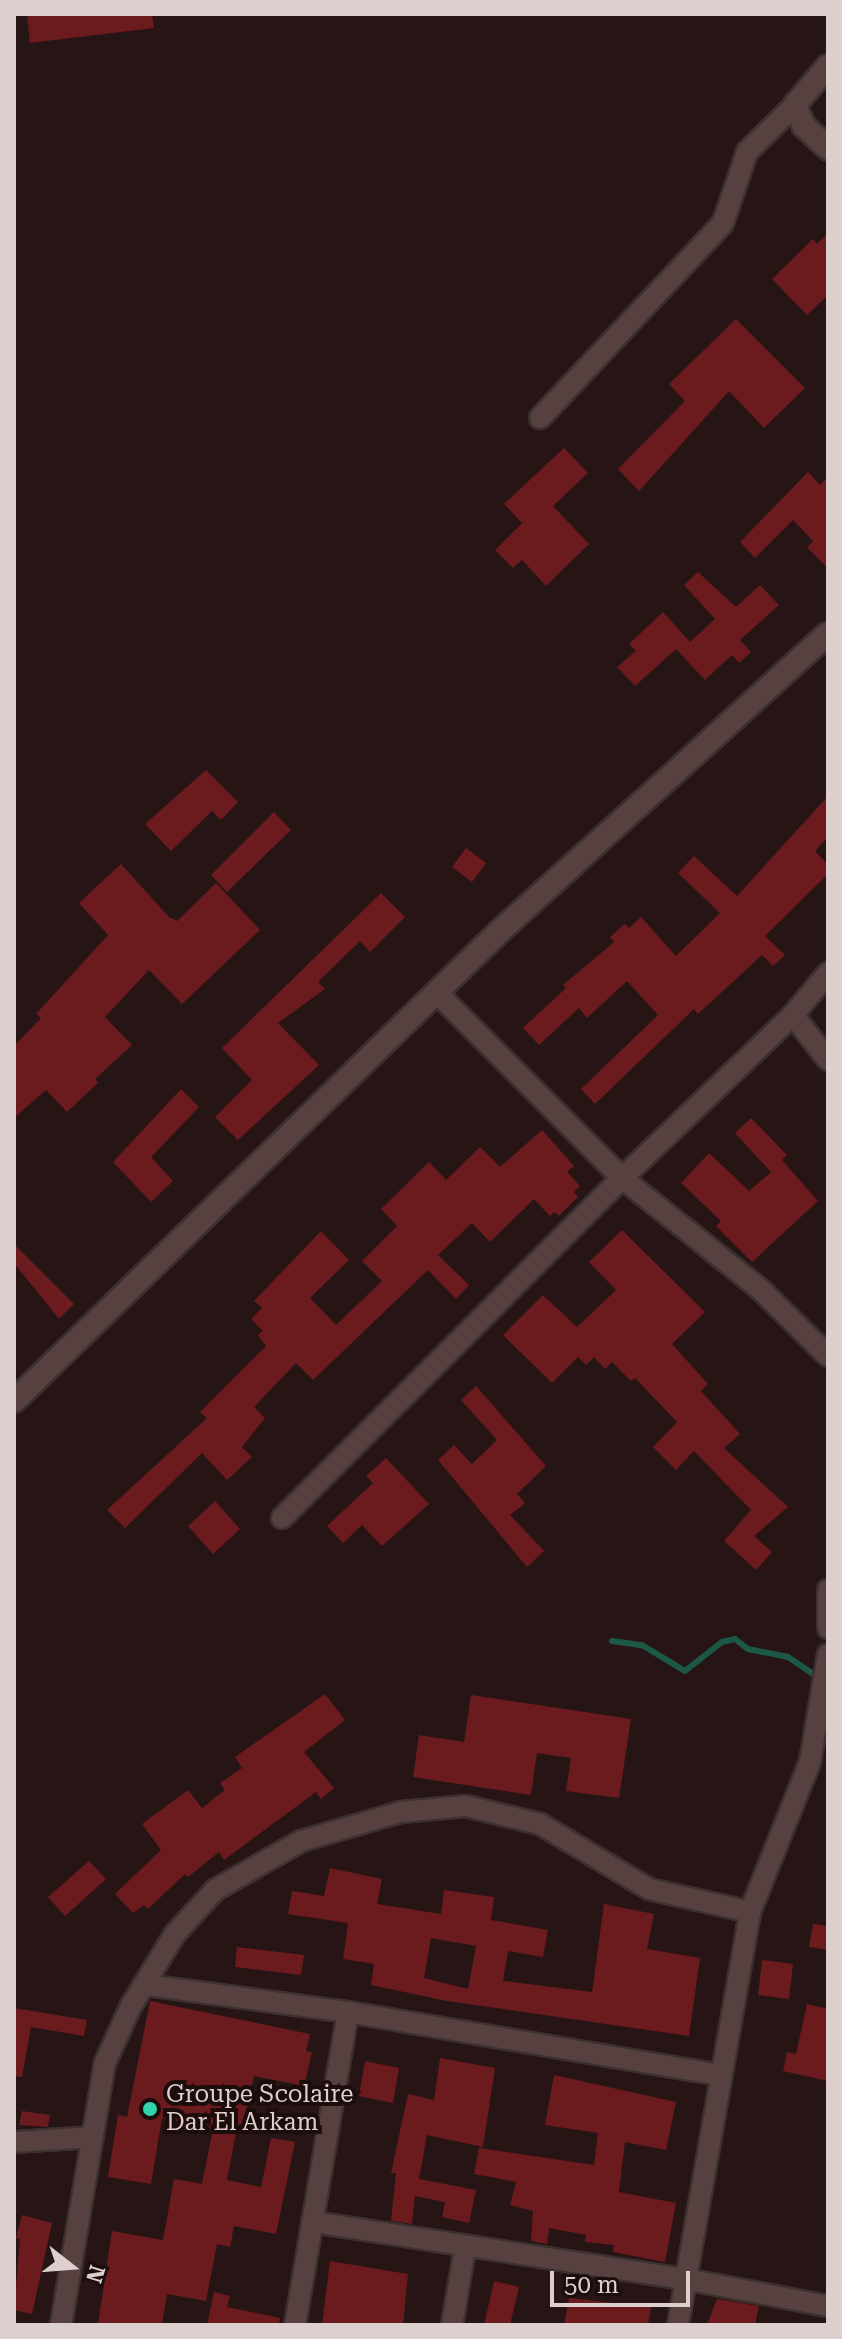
<!DOCTYPE html>
<html>
<head>
<meta charset="utf-8">
<style>
  body { margin:0 }
  #map { position:relative; width:842px; height:2339px; overflow:hidden; background:#271515; font-family:"Roboto Serif",serif }
  div>[style] { position:absolute }
  .stream>* { height:6px; margin:-3px; padding:0 3px; transform-origin:3px; border-radius:3px; background:#1b5846 }
  .building>* { inset:0; background:#6b1a1e }
  .roads { filter:drop-shadow(2px 0 #3c3030) drop-shadow(-2px 0 #3c3030) drop-shadow(0 2px #3c3030) drop-shadow(0 -2px #3c3030) }
  .minor>* { height:20px; margin:-10px; padding:0 10px; transform-origin:10px; border-radius:10px; background:#564140 }
  .tertiary>* { height:22px; margin:-11px; padding:0 11px; transform-origin:11px; border-radius:11px; background:#564140 }
  .dots>* { width:22px; height:22px; translate:-50% -50%; box-sizing:border-box; border:4px solid #1d0c0c; border-radius:50% }
  span { translate:-50% -50%; white-space:nowrap; text-align:center; line-height:1.15; -webkit-text-stroke:8px #1d0c0c; paint-order:stroke }
  .poi-label { font-size:24px; color:#dccfce }
  .left { translate:0 -50%; text-align:left }
  .frame { position:absolute; inset:0; border:16px solid #dccfce; pointer-events:none }
  .north { position:absolute; left:32px; top:2227px; width:80px; height:80px; -webkit-text-stroke:6px #1d0c0c; paint-order:stroke; rotate:107deg; font-size:22px; font-weight:700; line-height:32px; text-align:center; color:#dccfce }
  .north::after { content:''; display:block; margin:auto; width:28px; height:36px; background:#dccfce; clip-path:polygon(50% 0,100% 100%,50% 72%,0 100%) }
  .scale { position:absolute; left:550px; top:2271px; width:140px; height:36px; box-sizing:border-box; border:4px solid #dccfce; border-top:0; padding-left:10px; font-size:24px; line-height:28px; white-space:nowrap; color:#dccfce; -webkit-text-stroke:6px #1d0c0c; paint-order:stroke }
</style>
</head>
<body>
<div id="map">
  <div class="stream">
    <i style="left:612px;top:1641px;width:30px;rotate:8deg"></i>
    <i style="left:642px;top:1645px;width:50px;rotate:31.2deg"></i>
    <i style="left:685px;top:1671px;width:47px;rotate:-38.1deg"></i>
    <i style="left:722px;top:1642px;width:13px;rotate:-13deg"></i>
    <i style="left:735px;top:1639px;width:16px;rotate:38deg"></i>
    <i style="left:748px;top:1649px;width:41px;rotate:11.3deg"></i>
    <i style="left:788px;top:1657px;width:34px;rotate:34deg"></i>
  </div>
  <div class="building">
    <i style="clip-path:polygon(27px 14px,152px 14px,154px 28px,30px 43px)"></i>
    <i style="clip-path:polygon(828px 233px,828px 295px,807px 315px,772px 279px,813px 239px,817px 244px)"></i>
    <i style="clip-path:polygon(736px 319px,805px 388px,764px 428px,729px 391px,639px 491px,618px 469px,685px 401px,669px 384px)"></i>
    <i style="clip-path:polygon(564px 448px,588px 473px,553px 506px,589px 544px,546px 586px,522px 560px,513px 568px,495px 550px,522px 523px,504px 504px)"></i>
    <i style="clip-path:polygon(808px 472px,820px 485px,828px 477px,828px 569px,807px 547px,813px 541px,793px 520px,755px 558px,740px 542px)"></i>
    <i style="clip-path:polygon(698px 572px,736px 607px,760px 585px,779px 605px,740px 640px,751px 652px,739px 663px,732px 655px,705px 680px,676px 649px,635px 686px,617px 667px,636px 651px,629px 644px,663px 612px,690px 642px,715px 619px,684px 585px)"></i>
    <i style="clip-path:polygon(206px 770px,238px 802px,221px 820px,212px 811px,171px 851px,145px 824px)"></i>
    <i style="clip-path:polygon(828px 796px,828px 837px,815px 851px,828px 865px,828px 874px,765px 936px,785px 955px,773px 966px,762px 955px,698px 1014px,694px 1009px,595px 1104px,581px 1089px,658px 1015px,627px 981px,587px 1018px,579px 1008px,539px 1045px,523px 1028px,566px 988px,563px 985px,614px 942px,610px 937px,625px 924px,629px 928px,641px 917px,676px 956px,720px 913px,678px 873px,694px 856px,737px 896px)"></i>
    <i style="clip-path:polygon(274px 812px,291px 830px,227px 892px,211px 875px)"></i>
    <i style="clip-path:polygon(466px 848px,486px 863px,472px 882px,452px 867px)"></i>
    <i style="clip-path:polygon(121px 864px,169px 917px,177px 921px,216px 883px,260px 930px,182px 1004px,149px 970px,105px 1017px,132px 1045px,95px 1079px,98px 1083px,67px 1112px,46px 1090px,14px 1118px,14px 1046px,41px 1018px,36px 1014px,108px 935px,79px 903px)"></i>
    <i style="clip-path:polygon(381px 893px,405px 917px,370px 952px,360px 941px,318px 982px,325px 989px,278px 1023px,319px 1065px,238px 1140px,215px 1117px,252px 1080px,222px 1048px)"></i>
    <i style="clip-path:polygon(181px 1089px,199px 1107px,151px 1157px,173px 1181px,151px 1202px,113px 1162px)"></i>
    <i style="clip-path:polygon(751px 1118px,787px 1155px,782px 1160px,818px 1201px,752px 1262px,716px 1226px,721px 1221px,681px 1183px,709px 1153px,749px 1191px,771px 1172px,735px 1133px)"></i>
    <i style="clip-path:polygon(542px 1130px,574px 1166px,567px 1172px,580px 1186px,574px 1192px,578px 1197px,559px 1216px,554px 1212px,550px 1216px,534px 1199px,490px 1242px,472px 1223px,438px 1255px,469px 1285px,456px 1299px,428px 1270px,313px 1380px,296px 1363px,254px 1407px,265px 1418px,242px 1447px,252px 1457px,227px 1480px,202px 1453px,125px 1528px,107px 1510px,207px 1418px,200px 1412px,266px 1346px,258px 1335px,263px 1331px,251px 1319px,262px 1308px,254px 1301px,321px 1231px,349px 1260px,310px 1298px,336px 1325px,382px 1281px,362px 1261px,397px 1226px,381px 1209px,429px 1162px,446px 1180px,480px 1147px,500px 1167px)"></i>
    <i style="clip-path:polygon(622px 1230px,705px 1312px,672px 1344px,708px 1384px,701px 1391px,740px 1434px,724px 1448px,788px 1507px,754px 1536px,772px 1552px,756px 1570px,724px 1541px,751px 1510px,694px 1451px,676px 1470px,653px 1447px,677px 1422px,635px 1378px,631px 1381px,612px 1362px,605px 1369px,594px 1357px,586px 1365px,578px 1357px,552px 1383px,503px 1335px,543px 1295px,577px 1327px,616px 1290px,589px 1262px)"></i>
    <i style="clip-path:polygon(16px 1246px,74px 1304px,59px 1319px,14px 1263px)"></i>
    <i style="clip-path:polygon(476px 1386px,546px 1466px,517px 1494px,525px 1503px,510px 1515px,544px 1551px,527px 1567px,438px 1460px,454px 1445px,472px 1464px,497px 1440px,461px 1400px)"></i>
    <i style="clip-path:polygon(386px 1458px,429px 1504px,382px 1546px,362px 1525px,343px 1543px,327px 1526px,373px 1483px,366px 1476px)"></i>
    <i style="clip-path:polygon(215px 1501px,240px 1529px,213px 1554px,188px 1526px)"></i>
    <i style="clip-path:polygon(325px 1694px,345px 1720px,304px 1752px,334px 1788px,321px 1799px,316px 1792px,224px 1860px,219px 1852px,188px 1877px,185px 1874px,148px 1909px,144px 1905px,133px 1913px,115px 1894px,161px 1850px,142px 1824px,188px 1790px,202px 1808px,225px 1790px,220px 1783px,242px 1768px,235px 1757px)"></i>
    <i style="clip-path:polygon(471px 1695px,631px 1719px,619px 1798px,566px 1791px,571px 1758px,537px 1753px,531px 1795px,413px 1777px,419px 1735px,464px 1742px)"></i>
    <i style="clip-path:polygon(89px 1861px,106px 1879px,65px 1916px,48px 1897px)"></i>
    <i style="clip-path:polygon(evenodd,330px 1868px,382px 1879px,377px 1904px,441px 1914px,444px 1890px,494px 1897px,491px 1920px,548px 1930px,543px 1957px,508px 1951px,503px 1981px,592px 1992px,604px 1904px,654px 1914px,647px 1949px,700px 1958px,689px 2036px,447px 2001px,371px 1985px,374px 1964px,343px 1959px,348px 1923px,288px 1914px,292px 1891px,324px 1896px,330px 1868px,431px 1938px,476px 1946px,468px 1989px,424px 1978px,431px 1938px)"></i>
    <i style="clip-path:polygon(813px 1924px,828px 1926px,828px 1950px,809px 1947px)"></i>
    <i style="clip-path:polygon(237px 1947px,304px 1955px,301px 1975px,235px 1967px)"></i>
    <i style="clip-path:polygon(762px 1960px,793px 1964px,789px 1999px,758px 1995px)"></i>
    <i style="clip-path:polygon(150px 2001px,310px 2034px,306px 2051px,312px 2052px,304px 2086px,254px 2076px,241px 2135px,236px 2133px,227px 2180px,261px 2187px,271px 2138px,295px 2142px,276px 2234px,234px 2226px,230px 2247px,217px 2244px,206px 2301px,167px 2294px,162px 2325px,107px 2325px,98px 2324px,112px 2231px,163px 2240px,174px 2179px,202px 2184px,213px 2129px,162px 2118px,151px 2184px,108px 2177px,118px 2115px,127px 2117px)"></i>
    <i style="clip-path:polygon(807px 2004px,828px 2009px,828px 2081px,783px 2071px,787px 2052px,796px 2054px)"></i>
    <i style="clip-path:polygon(14px 2008px,87px 2020px,84px 2036px,31px 2027px,22px 2077px,14px 2076px)"></i>
    <i style="clip-path:polygon(440px 2058px,495px 2068px,483px 2147px,427px 2135px,419px 2179px,476px 2190px,469px 2223px,442px 2217px,445px 2202px,415px 2196px,412px 2224px,391px 2221px,396px 2173px,391px 2173px,408px 2094px,434px 2100px)"></i>
    <i style="clip-path:polygon(365px 2061px,399px 2068px,393px 2103px,359px 2096px)"></i>
    <i style="clip-path:polygon(554px 2075px,676px 2102px,666px 2150px,625px 2142px,619px 2192px,676px 2203px,665px 2262px,613px 2252px,614px 2245px,585px 2242px,586px 2235px,549px 2228px,547px 2244px,531px 2241px,533px 2211px,510px 2205px,516px 2182px,474px 2174px,479px 2148px,594px 2165px,598px 2133px,545px 2125px)"></i>
    <i style="clip-path:polygon(22px 2111px,50px 2115px,48px 2127px,19px 2125px)"></i>
    <i style="clip-path:polygon(22px 2215px,52px 2223px,32px 2314px,14px 2310px,20px 2239px,16px 2238px)"></i>
    <i style="clip-path:polygon(330px 2261px,408px 2274px,403px 2325px,322px 2325px)"></i>
    <i style="clip-path:polygon(494px 2281px,519px 2287px,510px 2325px,484px 2325px)"></i>
    <i style="clip-path:polygon(214px 2292px,230px 2296px,227px 2307px,280px 2318px,279px 2325px,207px 2325px)"></i>
    <i style="clip-path:polygon(569px 2298px,651px 2307px,648px 2325px,564px 2325px)"></i>
    <i style="clip-path:polygon(717px 2299px,759px 2306px,755px 2325px,707px 2325px)"></i>
  </div>
  <div class="roads">
    <div class="minor">
      <i style="left:540px;top:418px;width:267px;rotate:-46.8deg"></i>
      <i style="left:723px;top:223px;width:75px;rotate:-71.3deg"></i>
      <i style="left:747px;top:152px;width:67px;rotate:-44.4deg"></i>
      <i style="left:437px;top:993px;width:262px;rotate:45deg"></i>
      <i style="left:622px;top:1178px;width:177px;rotate:38.8deg"></i>
      <i style="left:760px;top:1289px;width:95px;rotate:44.6deg"></i>
      <i style="left:793px;top:1015px;width:57px;rotate:52.1deg"></i>
      <i style="left:282px;top:1518px;width:481px;rotate:-45deg"></i>
      <i style="left:622px;top:1178px;width:236px;rotate:-43.6deg"></i>
      <i style="left:793px;top:1015px;width:55px;rotate:-50.2deg"></i>
      <i style="left:828px;top:1590px;width:38px;rotate:90deg"></i>
      <i style="left:146px;top:1985px;width:204px;rotate:7.6deg"></i>
      <i style="left:348px;top:2012px;width:379px;rotate:9.6deg"></i>
      <i style="left:14px;top:2142px;width:79px;rotate:-3.6deg"></i>
      <i style="left:312px;top:2222px;width:377px;rotate:8.7deg"></i>
      <i style="left:685px;top:2279px;width:146px;rotate:10.7deg"></i>
      <i style="left:61px;top:2325px;width:266px;rotate:-80.5deg"></i>
      <i style="left:105px;top:2063px;width:63px;rotate:-65.5deg"></i>
      <i style="left:131px;top:2006px;width:84px;rotate:-58.6deg"></i>
      <i style="left:175px;top:1934px;width:59px;rotate:-47.7deg"></i>
      <i style="left:215px;top:1890px;width:99px;rotate:-29.7deg"></i>
      <i style="left:301px;top:1841px;width:104px;rotate:-16.2deg"></i>
      <i style="left:401px;top:1812px;width:65px;rotate:-5.3deg"></i>
      <i style="left:466px;top:1806px;width:76px;rotate:13.7deg"></i>
      <i style="left:540px;top:1824px;width:127px;rotate:30.8deg"></i>
      <i style="left:649px;top:1889px;width:104px;rotate:12.8deg"></i>
      <i style="left:295px;top:2325px;width:317px;rotate:-80.4deg"></i>
      <i style="left:452px;top:2325px;width:78px;rotate:-80.4deg"></i>
      <i style="left:678px;top:2325px;width:419px;rotate:-80.1deg"></i>
      <i style="left:750px;top:1912px;width:162px;rotate:-68.2deg"></i>
      <i style="left:810px;top:1762px;width:109px;rotate:-80.5deg"></i>
    </div>
    <div class="tertiary">
      <i style="left:828px;top:66px;width:51px;rotate:130.2deg"></i>
      <i style="left:795px;top:105px;width:23px;rotate:67deg"></i>
      <i style="left:804px;top:126px;width:33px;rotate:43deg"></i>
      <i style="left:14px;top:1401px;width:676px;rotate:-44.04deg"></i>
      <i style="left:500px;top:931px;width:442px;rotate:-42.2deg"></i>
    </div>
  </div>
  <div class="dots">
    <i style="left:150px;top:2109px;background:#30d4aa"></i>
  </div>
  <div class="poi-label">
    <span class="left" style="left:166px;top:2109px">Groupe Scolaire<br>Dar El Arkam</span>
  </div>
  <div class="frame"></div>
  <div class="north">N</div>
  <div class="scale">50 m</div>
</div>
</body>
</html>
